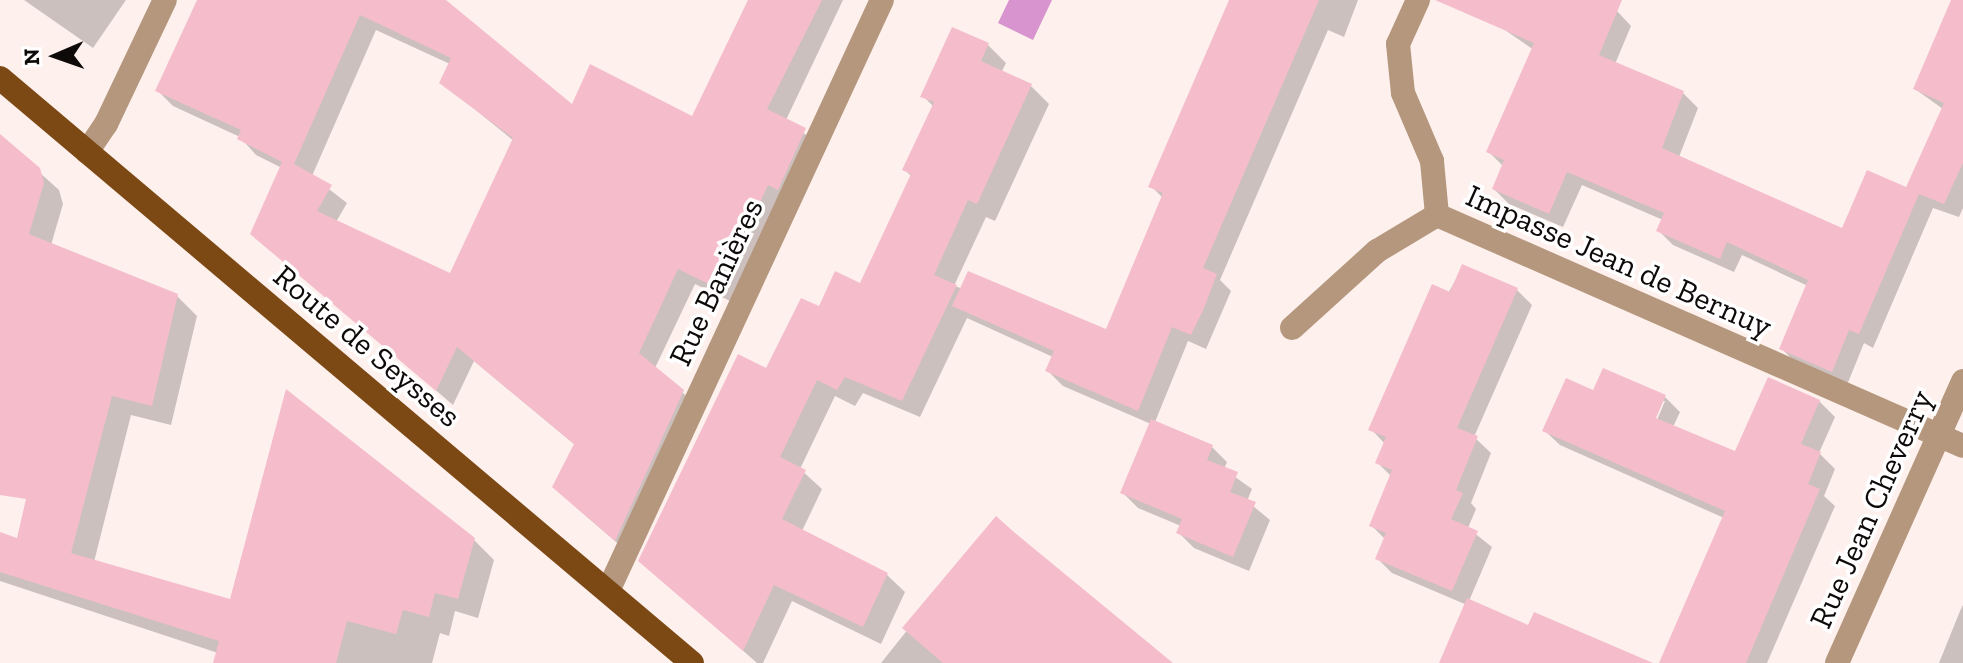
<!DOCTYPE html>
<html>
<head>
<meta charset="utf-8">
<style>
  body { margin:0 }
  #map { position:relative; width:1963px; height:663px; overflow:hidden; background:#fef0ed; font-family:"Zilla Slab",serif }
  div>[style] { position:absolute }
  .water>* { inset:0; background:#d794cf }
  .shadow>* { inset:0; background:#0003 }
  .building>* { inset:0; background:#f5bdcc }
  .minor>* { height:24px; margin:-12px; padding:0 12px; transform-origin:12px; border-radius:12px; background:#b5977e }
  .major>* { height:24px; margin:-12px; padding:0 12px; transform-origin:12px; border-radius:12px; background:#7c4914 }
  span { translate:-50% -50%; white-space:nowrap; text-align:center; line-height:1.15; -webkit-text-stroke:7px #fff; paint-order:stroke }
  .street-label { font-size:32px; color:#0e0a09 }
  .north { position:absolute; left:16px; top:16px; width:80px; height:80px; -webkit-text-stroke:6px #fff; paint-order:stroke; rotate:268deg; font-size:22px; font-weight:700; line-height:32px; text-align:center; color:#0e0a09 }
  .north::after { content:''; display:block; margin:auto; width:28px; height:36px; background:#0e0a09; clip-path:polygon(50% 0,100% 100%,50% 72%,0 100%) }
</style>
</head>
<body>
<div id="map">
  <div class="water">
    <i style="clip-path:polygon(1009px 0,1052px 0,1033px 40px,998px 23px)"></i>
  </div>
  <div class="shadow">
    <i style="clip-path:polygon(24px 0,126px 0,93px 48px)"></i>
    <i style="clip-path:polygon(evenodd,198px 0,444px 0,572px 107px,693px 118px,755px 0,843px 0,786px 120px,821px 146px,732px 302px,695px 284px,655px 368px,700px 408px,631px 555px,571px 503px,575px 445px,474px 361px,453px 405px,253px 234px,282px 168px,256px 155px,240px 137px,173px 106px,157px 90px,198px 0,376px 30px,450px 64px,441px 82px,514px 141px,451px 276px,336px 222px,347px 203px,312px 176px,376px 30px)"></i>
    <i style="clip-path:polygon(1231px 0,1358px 0,1344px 37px,1328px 30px,1220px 280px,1231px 291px,1206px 349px,1188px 341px,1155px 422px,1212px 447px,1227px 462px,1224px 469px,1252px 489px,1247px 501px,1270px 520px,1249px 571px,1194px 548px,1179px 533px,1181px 526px,1138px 508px,1122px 492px,1151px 424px,1063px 386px,1047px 370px,1053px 357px,967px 318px,920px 417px,863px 393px,855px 406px,835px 396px,800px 469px,822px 489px,802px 531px,887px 575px,905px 592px,881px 644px,792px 601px,763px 663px,757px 663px,641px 561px,767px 370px,820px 309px,861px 286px,912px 177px,905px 170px,934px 107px,923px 96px,988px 45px,1006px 63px,1001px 73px,1031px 86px,1049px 104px,995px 221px,986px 217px,954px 286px,1107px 332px,1163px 198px,1151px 186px)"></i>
    <i style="clip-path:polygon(1508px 0,1599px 0,1617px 11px,1631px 26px,1615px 64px,1683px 93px,1698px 108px,1679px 157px,1843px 231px,1907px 190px,1943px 109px,1915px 89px,1954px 0,1963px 0,1963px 208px,1959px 217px,1933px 208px,1873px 348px,1864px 343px,1847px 385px,1796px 363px,1782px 349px,1808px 286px,1742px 255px,1734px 272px,1673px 245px,1658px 230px,1663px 220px,1582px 185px,1563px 227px,1509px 204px,1494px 189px,1504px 167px,1489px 152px,1534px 50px,1502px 28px)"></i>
    <i style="clip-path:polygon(0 137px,59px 190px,63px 204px,51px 245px,177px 296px,197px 316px,171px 425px,131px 415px,94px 562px,232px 602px,474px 540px,494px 560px,478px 618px,455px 611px,449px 636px,440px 633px,432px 663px,215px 663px,218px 653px,0 581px,0 535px,19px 540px,48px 423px,0 394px)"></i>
    <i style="clip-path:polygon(1463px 267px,1517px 290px,1532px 305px,1474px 437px,1491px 453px,1471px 503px,1476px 509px,1468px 528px,1492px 547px,1469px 601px,1529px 627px,1648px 663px,1454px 663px,1467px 605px,1392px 573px,1377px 558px,1386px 540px,1371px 525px,1392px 477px,1377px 462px,1385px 444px,1371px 429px)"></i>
    <i style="clip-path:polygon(evenodd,1594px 393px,1665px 397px,1680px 412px,1673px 427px,1736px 454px,1819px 401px,1835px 417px,1819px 453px,1835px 469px,1824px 496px,1835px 506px,1767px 663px,1661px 663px,1724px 518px,1560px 445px,1544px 430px,1594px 393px,1661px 401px,1665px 401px,1654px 427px,1650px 426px,1661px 401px)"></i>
    <i style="clip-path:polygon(996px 519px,1168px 663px,881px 663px)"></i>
    <i style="clip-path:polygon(1963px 605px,1963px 663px,1939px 663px,1960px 611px)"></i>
  </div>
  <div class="building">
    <i style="clip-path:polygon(evenodd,197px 0,446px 0,572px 104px,590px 64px,692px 116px,748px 0,822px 0,767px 109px,806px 128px,778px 190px,768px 185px,756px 211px,751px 208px,715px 287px,678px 269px,639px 353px,684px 390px,615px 541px,552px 487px,574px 444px,457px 347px,436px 391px,250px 234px,282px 162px,237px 139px,241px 130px,155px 91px,197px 0,360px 15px,451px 58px,439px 83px,513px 138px,450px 273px,317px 211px,332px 185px,294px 164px,360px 15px)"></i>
    <i style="clip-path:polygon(1229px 0,1319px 0,1203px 268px,1217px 274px,1204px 308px,1191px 335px,1172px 327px,1138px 411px,1045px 371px,1054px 351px,952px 306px,968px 271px,1106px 329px,1163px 193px,1148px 187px)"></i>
    <i style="clip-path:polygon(1435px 0,1622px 0,1599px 55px,1684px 91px,1662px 148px,1842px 228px,1867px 170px,1906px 187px,1944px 103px,1913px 89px,1951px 0,1963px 0,1963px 163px,1944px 204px,1919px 194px,1859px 334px,1849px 330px,1832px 372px,1779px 349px,1808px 280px,1727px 242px,1720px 259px,1656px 231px,1664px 213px,1567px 172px,1549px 214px,1492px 189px,1504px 160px,1486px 152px,1534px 43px)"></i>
    <i style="clip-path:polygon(952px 27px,989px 43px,981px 61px,1032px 84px,977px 204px,968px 200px,934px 275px,957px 285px,902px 401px,845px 377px,837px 390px,817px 380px,780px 457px,806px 470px,782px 519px,888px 573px,863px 627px,774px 585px,743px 651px,638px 561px,738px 354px,766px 368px,801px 298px,819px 306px,835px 271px,860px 283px,911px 174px,902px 170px,934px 102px,920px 97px)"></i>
    <i style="clip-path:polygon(0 134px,40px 168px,44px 183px,29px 234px,178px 294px,152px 406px,112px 396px,71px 553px,230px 599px,286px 389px,475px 538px,458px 599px,435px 593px,429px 617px,403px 610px,396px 634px,347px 621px,336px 663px,213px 663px,219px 641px,0 572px,0 532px,17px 538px,26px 499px,0 495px)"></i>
    <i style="clip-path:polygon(1462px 264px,1518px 288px,1457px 428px,1478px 436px,1456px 490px,1463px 493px,1451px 519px,1478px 531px,1452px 591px,1375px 559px,1386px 533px,1369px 526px,1392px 470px,1375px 463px,1386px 437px,1368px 430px,1432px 284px,1450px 292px)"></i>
    <i style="clip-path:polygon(1603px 368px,1666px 395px,1656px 418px,1735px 451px,1768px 377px,1820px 400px,1801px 444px,1821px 452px,1808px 484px,1820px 489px,1746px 663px,1659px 663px,1725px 511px,1542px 431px,1566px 378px,1593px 390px)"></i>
    <i style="clip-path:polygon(1151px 419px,1213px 445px,1207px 460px,1238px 472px,1230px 492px,1256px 502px,1233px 557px,1176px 533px,1182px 519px,1120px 493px)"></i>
    <i style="clip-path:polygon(996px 516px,1015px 533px,1173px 663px,943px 663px,902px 628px)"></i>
    <i style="clip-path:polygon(1467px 598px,1528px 625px,1534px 612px,1653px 663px,1439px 663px)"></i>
  </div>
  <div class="minor">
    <i style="left:1418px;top:0;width:48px;rotate:114.4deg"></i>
    <i style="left:1398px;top:44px;width:49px;rotate:84.2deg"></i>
    <i style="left:1403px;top:93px;width:74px;rotate:66.9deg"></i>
    <i style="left:1432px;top:161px;width:54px;rotate:84.7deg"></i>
    <i style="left:1437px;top:215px;width:574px;rotate:23.71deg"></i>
    <i style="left:87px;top:152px;width:34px;rotate:-56deg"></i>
    <i style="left:106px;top:124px;width:137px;rotate:-64.6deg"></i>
    <i style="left:1292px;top:328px;width:115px;rotate:-42.2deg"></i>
    <i style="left:1377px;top:251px;width:70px;rotate:-31deg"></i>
    <i style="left:608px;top:591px;width:651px;rotate:-65.13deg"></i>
    <i style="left:1837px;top:663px;width:309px;rotate:-65.9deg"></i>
  </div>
  <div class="major">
    <i style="left:0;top:78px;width:906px;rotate:40.21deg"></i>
  </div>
  <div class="street-label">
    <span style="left:1619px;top:261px;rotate:24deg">Impasse Jean de Bernuy</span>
    <span style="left:716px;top:282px;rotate:-65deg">Rue Banières</span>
    <span style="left:367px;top:346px;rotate:40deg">Route de Seysses</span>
    <span style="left:1871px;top:509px;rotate:-66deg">Rue Jean Cheverry</span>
  </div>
  <div class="north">N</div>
</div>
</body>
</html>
